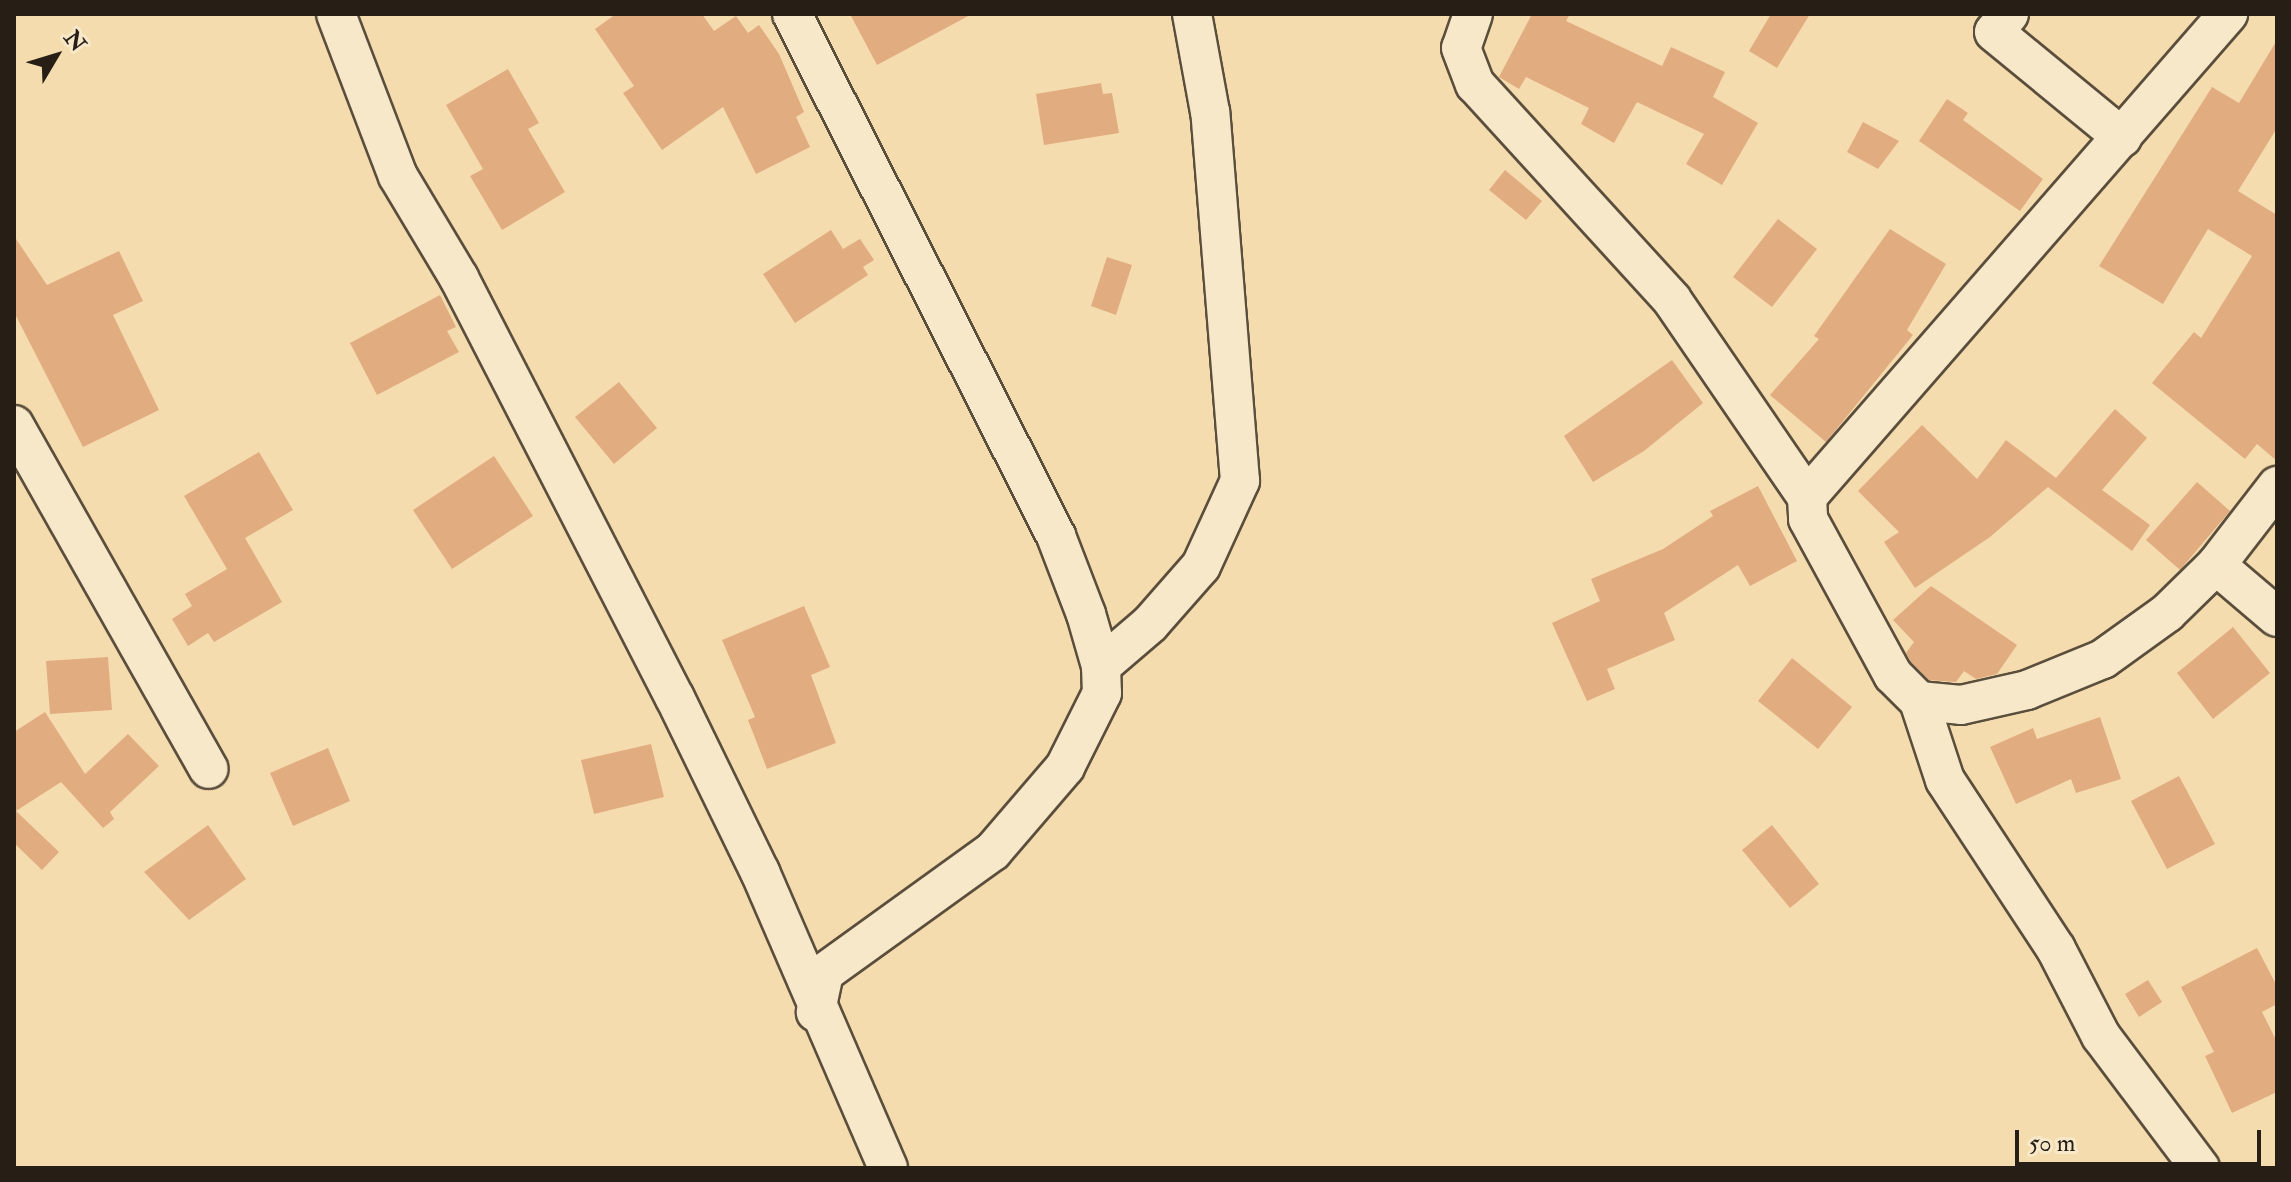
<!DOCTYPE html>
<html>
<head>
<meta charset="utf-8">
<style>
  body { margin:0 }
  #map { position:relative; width:2291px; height:1182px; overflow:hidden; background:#f5dcae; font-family:"IM FELL Double Pica",serif }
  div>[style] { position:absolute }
  .building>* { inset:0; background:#e2ac81 }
  .roads { filter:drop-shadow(2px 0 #5a4e3c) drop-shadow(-2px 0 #5a4e3c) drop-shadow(0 2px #5a4e3c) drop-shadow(0 -2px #5a4e3c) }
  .minor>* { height:38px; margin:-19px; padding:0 19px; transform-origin:19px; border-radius:19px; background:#f8e8ca }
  span { translate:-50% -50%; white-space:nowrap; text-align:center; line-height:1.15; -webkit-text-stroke:7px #f8e8ca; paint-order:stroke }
  .frame { position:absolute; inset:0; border:16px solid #271f16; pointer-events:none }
  .north { position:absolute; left:16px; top:16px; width:80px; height:80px; -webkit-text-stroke:6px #f8e8ca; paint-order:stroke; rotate:52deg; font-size:22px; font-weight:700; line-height:32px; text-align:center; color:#271f16 }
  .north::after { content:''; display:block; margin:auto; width:28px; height:36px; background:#271f16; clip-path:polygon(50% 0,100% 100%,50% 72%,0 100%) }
  .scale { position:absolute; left:2015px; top:1130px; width:246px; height:36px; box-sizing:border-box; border:4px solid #271f16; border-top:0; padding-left:10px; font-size:24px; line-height:28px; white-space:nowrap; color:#271f16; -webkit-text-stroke:6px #f8e8ca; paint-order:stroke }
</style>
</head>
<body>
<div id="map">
  <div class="building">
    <i style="clip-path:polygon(616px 14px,702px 14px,714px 31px,736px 16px,748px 33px,759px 25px,779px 54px,804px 112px,796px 117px,810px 147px,756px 174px,723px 107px,662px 150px,623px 93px,634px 86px,595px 29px)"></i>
    <i style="clip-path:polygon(850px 14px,972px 14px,877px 65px)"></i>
    <i style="clip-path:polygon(1532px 14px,1570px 14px,1566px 21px,1662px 66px,1671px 47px,1725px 72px,1713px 97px,1758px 123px,1722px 185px,1686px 164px,1704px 134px,1637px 102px,1614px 143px,1581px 124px,1589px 108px,1526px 77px,1519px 89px,1499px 77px)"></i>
    <i style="clip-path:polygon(1771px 14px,1810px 14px,1777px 68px,1749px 51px)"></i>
    <i style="clip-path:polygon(2277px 40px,2277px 128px,2238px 191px,2277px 215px,2277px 461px,2257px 444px,2245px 459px,2152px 383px,2194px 332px,2201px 338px,2252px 256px,2208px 229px,2163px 304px,2099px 266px,2212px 87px,2239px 103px)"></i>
    <i style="clip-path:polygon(508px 69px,539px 123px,528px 129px,565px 192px,502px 230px,470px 176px,483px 169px,446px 105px)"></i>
    <i style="clip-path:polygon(1101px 83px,1103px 94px,1112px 93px,1119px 133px,1044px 145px,1036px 94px)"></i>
    <i style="clip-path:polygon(1947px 99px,1968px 113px,1963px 120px,2043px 179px,2020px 211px,1919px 141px)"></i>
    <i style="clip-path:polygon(1863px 122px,1899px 141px,1878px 169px,1847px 152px)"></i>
    <i style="clip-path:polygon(1505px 170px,1542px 201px,1526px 220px,1489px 190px)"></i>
    <i style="clip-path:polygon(1778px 219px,1817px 249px,1772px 307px,1733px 277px)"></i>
    <i style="clip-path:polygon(1890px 229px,1946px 264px,1907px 330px,1913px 335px,1826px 442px,1770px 395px,1819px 339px,1814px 336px)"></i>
    <i style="clip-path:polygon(831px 230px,843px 249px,860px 239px,874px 260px,863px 267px,868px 275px,795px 323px,763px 274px)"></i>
    <i style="clip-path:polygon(14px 236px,47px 285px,119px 251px,143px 301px,113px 315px,159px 410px,83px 447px,14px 312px)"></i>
    <i style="clip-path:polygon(1107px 257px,1132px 265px,1116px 315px,1091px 306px)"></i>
    <i style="clip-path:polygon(440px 295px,456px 327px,447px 331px,459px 352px,377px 395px,350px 343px)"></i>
    <i style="clip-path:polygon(1672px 360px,1703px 403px,1644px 451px,1593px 482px,1564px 436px)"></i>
    <i style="clip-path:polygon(619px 382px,657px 428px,614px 464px,575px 417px)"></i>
    <i style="clip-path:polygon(2115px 409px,2147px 438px,2102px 490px,2150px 525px,2132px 551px,2048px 487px,1990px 537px,1915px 588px,1884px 542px,1899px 532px,1858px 491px,1922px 425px,1977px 479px,2006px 440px,2056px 478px)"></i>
    <i style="clip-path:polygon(259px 452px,293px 510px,245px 538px,282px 602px,214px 642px,208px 633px,188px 646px,172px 619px,192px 606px,185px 594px,227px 569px,184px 496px)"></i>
    <i style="clip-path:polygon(494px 456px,533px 516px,452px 569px,413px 510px)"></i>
    <i style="clip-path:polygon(2197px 482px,2230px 511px,2180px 570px,2146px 540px)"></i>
    <i style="clip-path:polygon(1758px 486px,1797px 561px,1750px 586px,1738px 565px,1664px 613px,1675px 640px,1607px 669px,1615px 689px,1587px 701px,1552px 623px,1600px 601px,1591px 579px,1663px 549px,1713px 516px,1710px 511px)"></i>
    <i style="clip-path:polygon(1931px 586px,2017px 645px,1997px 674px,1976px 679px,1964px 671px,1956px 682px,1929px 680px,1911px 662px,1906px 653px,1914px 642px,1893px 620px)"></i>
    <i style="clip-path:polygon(804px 606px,830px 667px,811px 675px,836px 743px,767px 769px,748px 720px,755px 717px,722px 640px)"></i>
    <i style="clip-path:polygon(2233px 627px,2270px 673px,2213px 719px,2177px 673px)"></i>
    <i style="clip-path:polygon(108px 657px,112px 710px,50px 714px,46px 661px)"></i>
    <i style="clip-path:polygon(1792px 658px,1852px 707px,1818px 749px,1758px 701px)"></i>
    <i style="clip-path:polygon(45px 712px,85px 774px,128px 734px,159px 766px,110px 812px,114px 819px,103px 828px,61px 782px,16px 811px,59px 852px,42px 870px,14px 843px,14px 732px)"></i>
    <i style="clip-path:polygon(2100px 717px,2121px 779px,2076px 793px,2071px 779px,2016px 804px,1990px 747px,2033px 728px,2037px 739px)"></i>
    <i style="clip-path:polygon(651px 744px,664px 797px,594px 814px,581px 760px)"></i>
    <i style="clip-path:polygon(328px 748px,350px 801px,293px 826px,270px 773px)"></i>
    <i style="clip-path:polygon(2179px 776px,2215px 844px,2167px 869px,2131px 801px)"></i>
    <i style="clip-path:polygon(208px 825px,246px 879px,189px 920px,144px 872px)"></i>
    <i style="clip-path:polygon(1772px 825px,1819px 884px,1790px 908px,1742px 850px)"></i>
    <i style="clip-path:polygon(2257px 948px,2277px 986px,2277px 1004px,2262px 1012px,2277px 1042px,2277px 1092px,2232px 1113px,2205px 1056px,2214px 1052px,2181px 987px)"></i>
    <i style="clip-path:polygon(2148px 980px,2162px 1002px,2139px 1017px,2125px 994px)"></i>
  </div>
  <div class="roads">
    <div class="minor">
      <i style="left:336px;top:14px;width:173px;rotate:69.1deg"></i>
      <i style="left:398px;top:176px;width:119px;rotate:59.1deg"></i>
      <i style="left:459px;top:278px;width:472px;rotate:62.8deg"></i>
      <i style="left:675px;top:698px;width:194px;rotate:64deg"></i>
      <i style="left:760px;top:872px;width:322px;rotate:66.6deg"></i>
      <i style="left:792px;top:14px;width:585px;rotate:63.17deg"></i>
      <i style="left:1056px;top:536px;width:84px;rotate:69deg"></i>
      <i style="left:1086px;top:614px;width:54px;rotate:73.9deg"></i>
      <i style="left:1101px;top:666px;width:27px;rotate:88deg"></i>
      <i style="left:1102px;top:693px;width:83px;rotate:116.6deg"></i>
      <i style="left:1065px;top:767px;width:111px;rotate:130.6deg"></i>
      <i style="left:993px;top:851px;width:208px;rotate:144.2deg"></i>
      <i style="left:824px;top:973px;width:40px;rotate:102deg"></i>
      <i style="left:1473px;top:14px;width:36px;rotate:109deg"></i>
      <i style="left:1461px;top:48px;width:39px;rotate:69deg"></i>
      <i style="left:1475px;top:84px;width:292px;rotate:47.6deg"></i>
      <i style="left:1672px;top:300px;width:239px;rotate:55.6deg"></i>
      <i style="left:1807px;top:497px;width:22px;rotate:87deg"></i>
      <i style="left:1808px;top:519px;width:178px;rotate:61.4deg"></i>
      <i style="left:1893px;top:675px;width:37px;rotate:45deg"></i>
      <i style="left:1919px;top:701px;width:83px;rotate:71.8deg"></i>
      <i style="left:1945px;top:780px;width:202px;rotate:56.7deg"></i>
      <i style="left:2056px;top:949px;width:98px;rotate:62.7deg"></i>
      <i style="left:2101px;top:1036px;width:165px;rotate:53.1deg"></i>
      <i style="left:2009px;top:14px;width:23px;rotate:130deg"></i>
      <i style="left:1994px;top:32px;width:166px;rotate:39.4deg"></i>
      <i style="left:14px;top:425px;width:395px;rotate:60.5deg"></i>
      <i style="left:1807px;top:497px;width:641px;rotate:-48.92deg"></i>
      <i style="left:2216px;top:565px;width:80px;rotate:40.4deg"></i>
      <i style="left:1101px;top:666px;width:65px;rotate:-40.6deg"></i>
      <i style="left:1150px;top:624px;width:77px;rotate:-48.7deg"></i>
      <i style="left:1201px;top:566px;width:94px;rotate:-65.4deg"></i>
      <i style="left:1240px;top:481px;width:370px;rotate:-94.6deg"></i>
      <i style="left:1210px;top:112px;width:100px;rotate:-100.4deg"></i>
      <i style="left:1919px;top:701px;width:42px;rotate:5.4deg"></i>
      <i style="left:1961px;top:705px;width:68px;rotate:-12.8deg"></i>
      <i style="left:2027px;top:690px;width:82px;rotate:-22.2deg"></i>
      <i style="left:2103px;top:659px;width:79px;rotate:-35.7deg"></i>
      <i style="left:2167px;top:613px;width:69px;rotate:-44.4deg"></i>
      <i style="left:2216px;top:565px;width:100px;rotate:-52.3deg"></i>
    </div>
  </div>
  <div class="frame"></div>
  <div class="north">N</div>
  <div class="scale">50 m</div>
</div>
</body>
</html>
